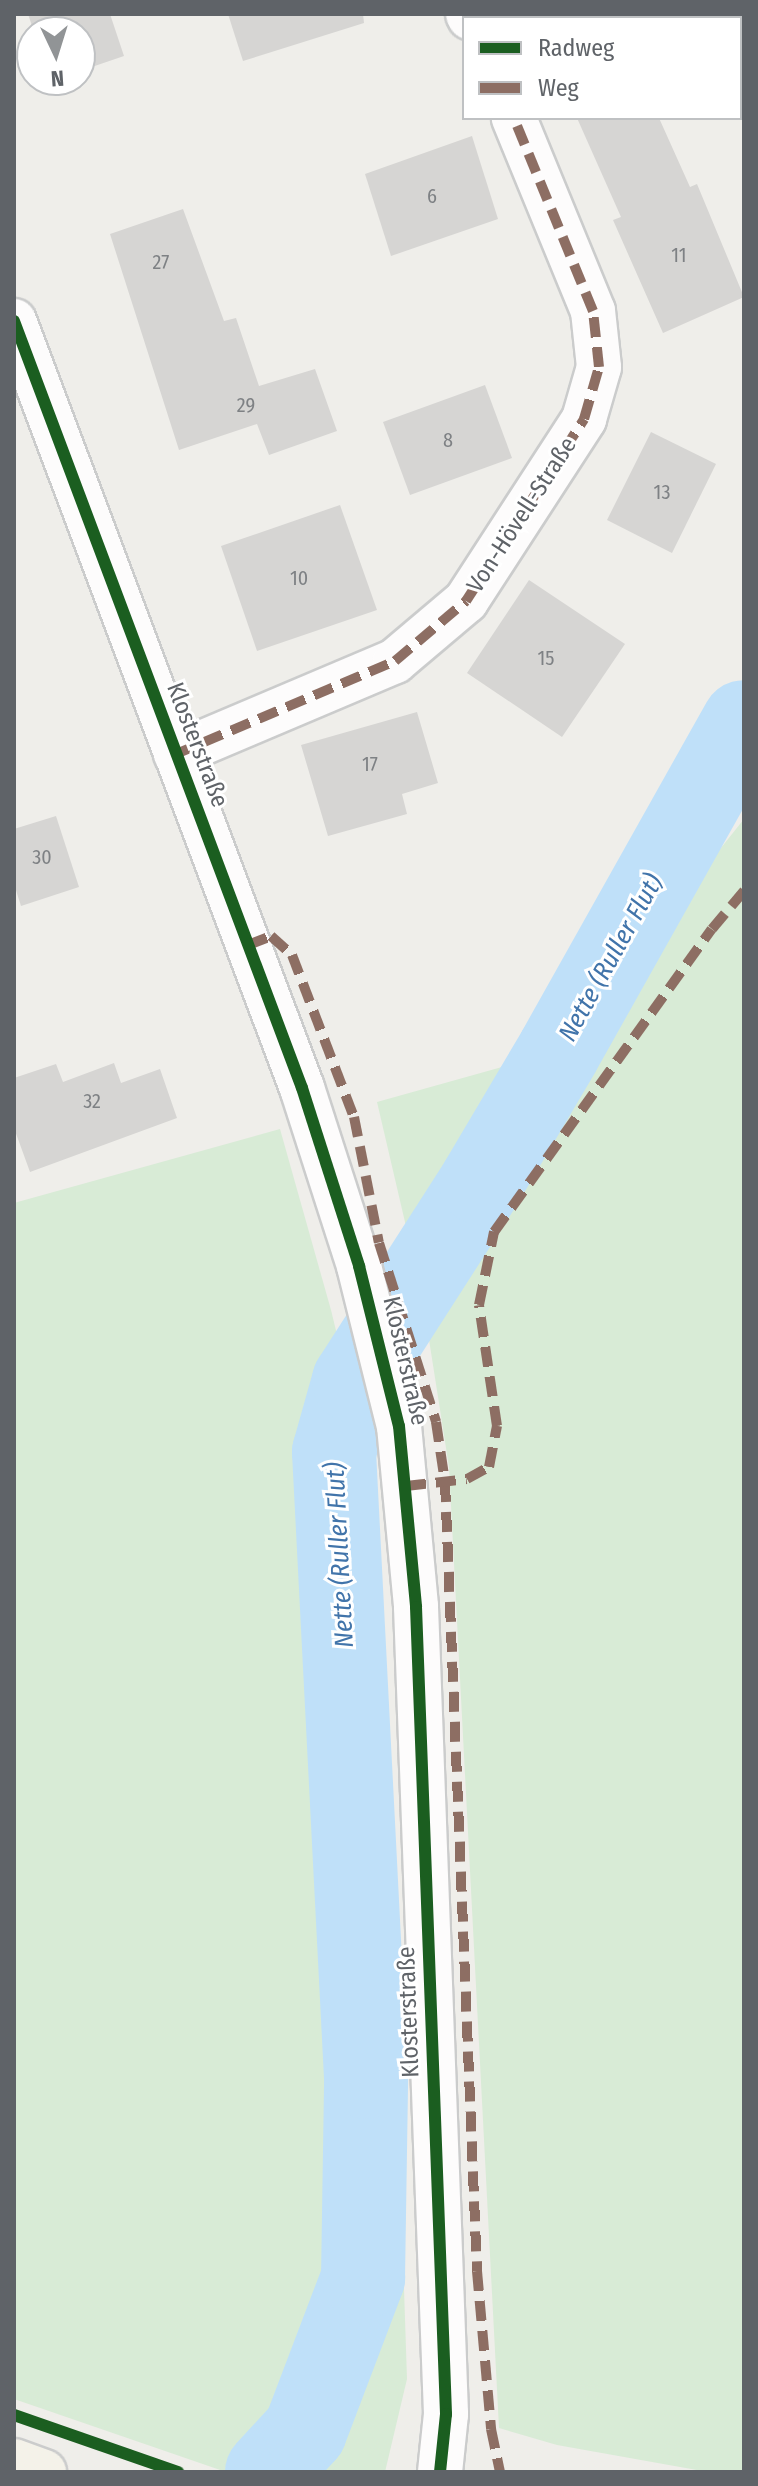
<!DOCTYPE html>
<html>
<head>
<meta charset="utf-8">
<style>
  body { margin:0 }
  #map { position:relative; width:758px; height:2486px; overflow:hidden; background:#efeeea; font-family:"Fira Sans Condensed",sans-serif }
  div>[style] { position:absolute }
  .green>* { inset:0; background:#d8ebd6 }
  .river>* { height:84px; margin:-42px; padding:0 42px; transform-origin:42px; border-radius:42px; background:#bfe0f9 }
  .building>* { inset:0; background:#d6d5d3 }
  .roads { filter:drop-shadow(2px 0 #cbcccc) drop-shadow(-2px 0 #cbcccc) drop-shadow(0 2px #cbcccc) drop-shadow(0 -2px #cbcccc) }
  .minor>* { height:44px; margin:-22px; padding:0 22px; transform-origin:22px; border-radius:22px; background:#fdfcfc }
  .major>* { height:44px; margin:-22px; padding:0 22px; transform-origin:22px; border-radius:22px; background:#f4f2e9 }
  .quiet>* { height:10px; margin-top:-5px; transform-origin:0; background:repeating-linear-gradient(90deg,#8d6e63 0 20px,transparent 0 30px) }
  .cycleway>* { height:12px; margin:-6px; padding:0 6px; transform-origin:6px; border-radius:6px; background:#1b5e20 }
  span { translate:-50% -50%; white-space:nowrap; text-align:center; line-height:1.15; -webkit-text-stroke:6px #fff; paint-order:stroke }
  .number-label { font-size:20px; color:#7e8184 }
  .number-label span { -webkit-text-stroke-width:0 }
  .street-label { font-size:24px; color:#5f6368 }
  .water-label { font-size:26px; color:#4174aa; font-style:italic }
  .frame { position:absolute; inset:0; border:16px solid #5f6368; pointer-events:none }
  .legend { position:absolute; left:462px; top:16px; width:280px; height:104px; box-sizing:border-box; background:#fff; border:2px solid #bfc1c3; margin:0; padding:10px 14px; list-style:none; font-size:24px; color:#5f6368 }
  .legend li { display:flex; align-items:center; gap:16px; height:40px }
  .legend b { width:40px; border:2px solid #bfc1c3 }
  .north { position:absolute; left:16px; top:16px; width:80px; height:80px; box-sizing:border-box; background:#fff; border:2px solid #bfc1c3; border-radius:50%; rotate:176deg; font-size:22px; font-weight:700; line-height:32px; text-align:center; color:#5f6368 }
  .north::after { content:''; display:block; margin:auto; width:28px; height:36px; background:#919496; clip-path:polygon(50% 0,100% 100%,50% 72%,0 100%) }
</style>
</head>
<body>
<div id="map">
  <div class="green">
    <i style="clip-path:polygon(744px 819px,744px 2472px,708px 2472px,557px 2445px,499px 2428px,449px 1467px,422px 1295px,377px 1102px,559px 1051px)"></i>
    <i style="clip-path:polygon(280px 1129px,331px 1310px,378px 1504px,407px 2379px,385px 2472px,226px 2472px,14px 2399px,14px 1203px)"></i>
  </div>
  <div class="river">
    <i style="left:267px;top:2472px;width:56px;rotate:-47.2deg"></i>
    <i style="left:305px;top:2431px;width:164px;rotate:-69.2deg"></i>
    <i style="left:363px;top:2278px;width:201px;rotate:-89.1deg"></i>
    <i style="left:366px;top:2077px;width:626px;rotate:-92.93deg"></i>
    <i style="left:334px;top:1452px;width:74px;rotate:-74.3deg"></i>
    <i style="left:354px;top:1381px;width:235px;rotate:-57.3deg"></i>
    <i style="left:481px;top:1183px;width:153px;rotate:-59.4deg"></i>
    <i style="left:559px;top:1051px;width:377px;rotate:-60.7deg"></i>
  </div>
  <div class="building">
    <i style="clip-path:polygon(28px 14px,110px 14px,124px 56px,80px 71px,80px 32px,34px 32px)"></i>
    <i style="clip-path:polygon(228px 14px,363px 14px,364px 23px,243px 61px)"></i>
    <i style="clip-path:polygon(577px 118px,659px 118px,690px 187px,697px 184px,744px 297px,663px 333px,613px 220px,621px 217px)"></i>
    <i style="clip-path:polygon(472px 136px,498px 219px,391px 256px,365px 174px)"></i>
    <i style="clip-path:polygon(183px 209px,224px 321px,236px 318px,259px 386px,315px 369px,337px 431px,269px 455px,257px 424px,179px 450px,110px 234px)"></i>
    <i style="clip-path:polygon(485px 385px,512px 458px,410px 495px,383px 422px)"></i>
    <i style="clip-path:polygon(651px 432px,716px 464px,672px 553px,607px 520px)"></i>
    <i style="clip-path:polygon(340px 505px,377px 610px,257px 651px,221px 546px)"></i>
    <i style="clip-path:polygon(529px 580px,625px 644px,562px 737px,467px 673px)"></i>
    <i style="clip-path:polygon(417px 712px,438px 783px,402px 794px,407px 814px,328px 836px,301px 745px)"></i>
    <i style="clip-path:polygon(56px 816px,79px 887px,21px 906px,14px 884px,14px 829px)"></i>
    <i style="clip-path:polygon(114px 1063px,121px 1083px,160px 1069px,177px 1118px,30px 1172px,14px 1128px,14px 1078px,56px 1064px,63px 1082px)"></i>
  </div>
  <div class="roads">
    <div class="minor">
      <i style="left:468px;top:14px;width:4px;rotate:63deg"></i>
      <i style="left:14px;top:321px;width:819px;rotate:69.42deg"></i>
      <i style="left:302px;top:1088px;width:187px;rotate:72.2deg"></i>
      <i style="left:359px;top:1266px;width:165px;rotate:76deg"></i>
      <i style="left:399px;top:1426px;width:182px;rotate:84.6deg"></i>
      <i style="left:416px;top:1607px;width:808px;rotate:87.87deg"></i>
      <i style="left:446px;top:2414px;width:58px;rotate:95.9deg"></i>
      <i style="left:176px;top:754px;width:238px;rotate:-23deg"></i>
      <i style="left:395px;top:661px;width:93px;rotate:-40.2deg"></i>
      <i style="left:466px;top:601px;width:217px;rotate:-57deg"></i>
      <i style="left:584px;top:419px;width:54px;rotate:-73.9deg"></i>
      <i style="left:599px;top:367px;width:56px;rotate:-96.1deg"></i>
      <i style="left:593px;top:311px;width:209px;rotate:-112.3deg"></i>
    </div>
    <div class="major">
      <i style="left:14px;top:2461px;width:32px;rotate:20deg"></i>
    </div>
  </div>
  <div class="quiet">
    <i style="left:468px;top:14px;width:4px;rotate:63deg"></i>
    <i style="left:176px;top:754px;width:238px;rotate:-23deg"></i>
    <i style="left:395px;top:661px;width:93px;rotate:-40.2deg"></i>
    <i style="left:466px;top:601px;width:217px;rotate:-57deg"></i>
    <i style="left:584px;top:419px;width:54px;rotate:-73.9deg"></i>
    <i style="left:599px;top:367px;width:56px;rotate:-96.1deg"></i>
    <i style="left:593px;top:311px;width:209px;rotate:-112.3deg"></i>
    <i style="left:248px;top:945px;width:25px;rotate:-21deg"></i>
    <i style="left:271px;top:936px;width:28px;rotate:42deg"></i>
    <i style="left:292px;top:955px;width:173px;rotate:69.1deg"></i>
    <i style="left:354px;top:1117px;width:128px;rotate:78.8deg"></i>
    <i style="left:379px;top:1243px;width:188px;rotate:72.3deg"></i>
    <i style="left:436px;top:1422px;width:61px;rotate:81.5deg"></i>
    <i style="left:445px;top:1482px;width:790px;rotate:87.68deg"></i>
    <i style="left:477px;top:2271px;width:159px;rotate:84.9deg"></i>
    <i style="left:491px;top:2429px;width:44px;rotate:78.2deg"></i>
    <i style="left:406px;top:1486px;width:61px;rotate:-6.5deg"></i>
    <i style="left:467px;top:1479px;width:25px;rotate:-29deg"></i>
    <i style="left:489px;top:1467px;width:42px;rotate:-79deg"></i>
    <i style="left:497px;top:1426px;width:122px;rotate:-98.5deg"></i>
    <i style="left:479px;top:1305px;width:75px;rotate:-78.4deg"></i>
    <i style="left:494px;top:1232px;width:373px;rotate:-54.3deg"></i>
    <i style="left:712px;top:929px;width:50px;rotate:-49.9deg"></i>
  </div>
  <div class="cycleway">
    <i style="left:14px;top:321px;width:819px;rotate:69.42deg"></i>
    <i style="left:302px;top:1088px;width:187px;rotate:72.2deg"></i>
    <i style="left:359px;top:1266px;width:165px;rotate:76deg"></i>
    <i style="left:399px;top:1426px;width:182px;rotate:84.6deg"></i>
    <i style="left:416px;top:1607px;width:808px;rotate:87.87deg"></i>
    <i style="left:446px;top:2414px;width:58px;rotate:95.9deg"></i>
    <i style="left:14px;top:2415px;width:174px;rotate:19.2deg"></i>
  </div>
  <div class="number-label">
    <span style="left:432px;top:196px">6</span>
    <span style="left:679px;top:255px">11</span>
    <span style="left:161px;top:262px">27</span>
    <span style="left:246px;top:405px">29</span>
    <span style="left:448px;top:440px">8</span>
    <span style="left:662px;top:492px">13</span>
    <span style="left:299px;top:578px">10</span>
    <span style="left:546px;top:658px">15</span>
    <span style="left:370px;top:764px">17</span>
    <span style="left:42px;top:857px">30</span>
    <span style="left:92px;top:1101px">32</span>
  </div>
  <div class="street-label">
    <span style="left:522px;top:515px;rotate:-57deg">Von-Hövell-Straße</span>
    <span style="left:197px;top:745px;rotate:69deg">Klosterstraße</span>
    <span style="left:405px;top:1361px;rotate:77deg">Klosterstraße</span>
    <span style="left:409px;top:2012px;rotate:-92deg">Klosterstraße</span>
  </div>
  <div class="water-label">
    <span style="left:611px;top:958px;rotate:-61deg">Nette (Ruller Flut)</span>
    <span style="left:340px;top:1555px;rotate:-93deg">Nette (Ruller Flut)</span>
  </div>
  <div class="frame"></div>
  <ul class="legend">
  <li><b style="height:10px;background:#1b5e20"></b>Radweg</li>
  <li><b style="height:10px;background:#8d6e63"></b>Weg</li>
  </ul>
  <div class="north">N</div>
</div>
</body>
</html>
